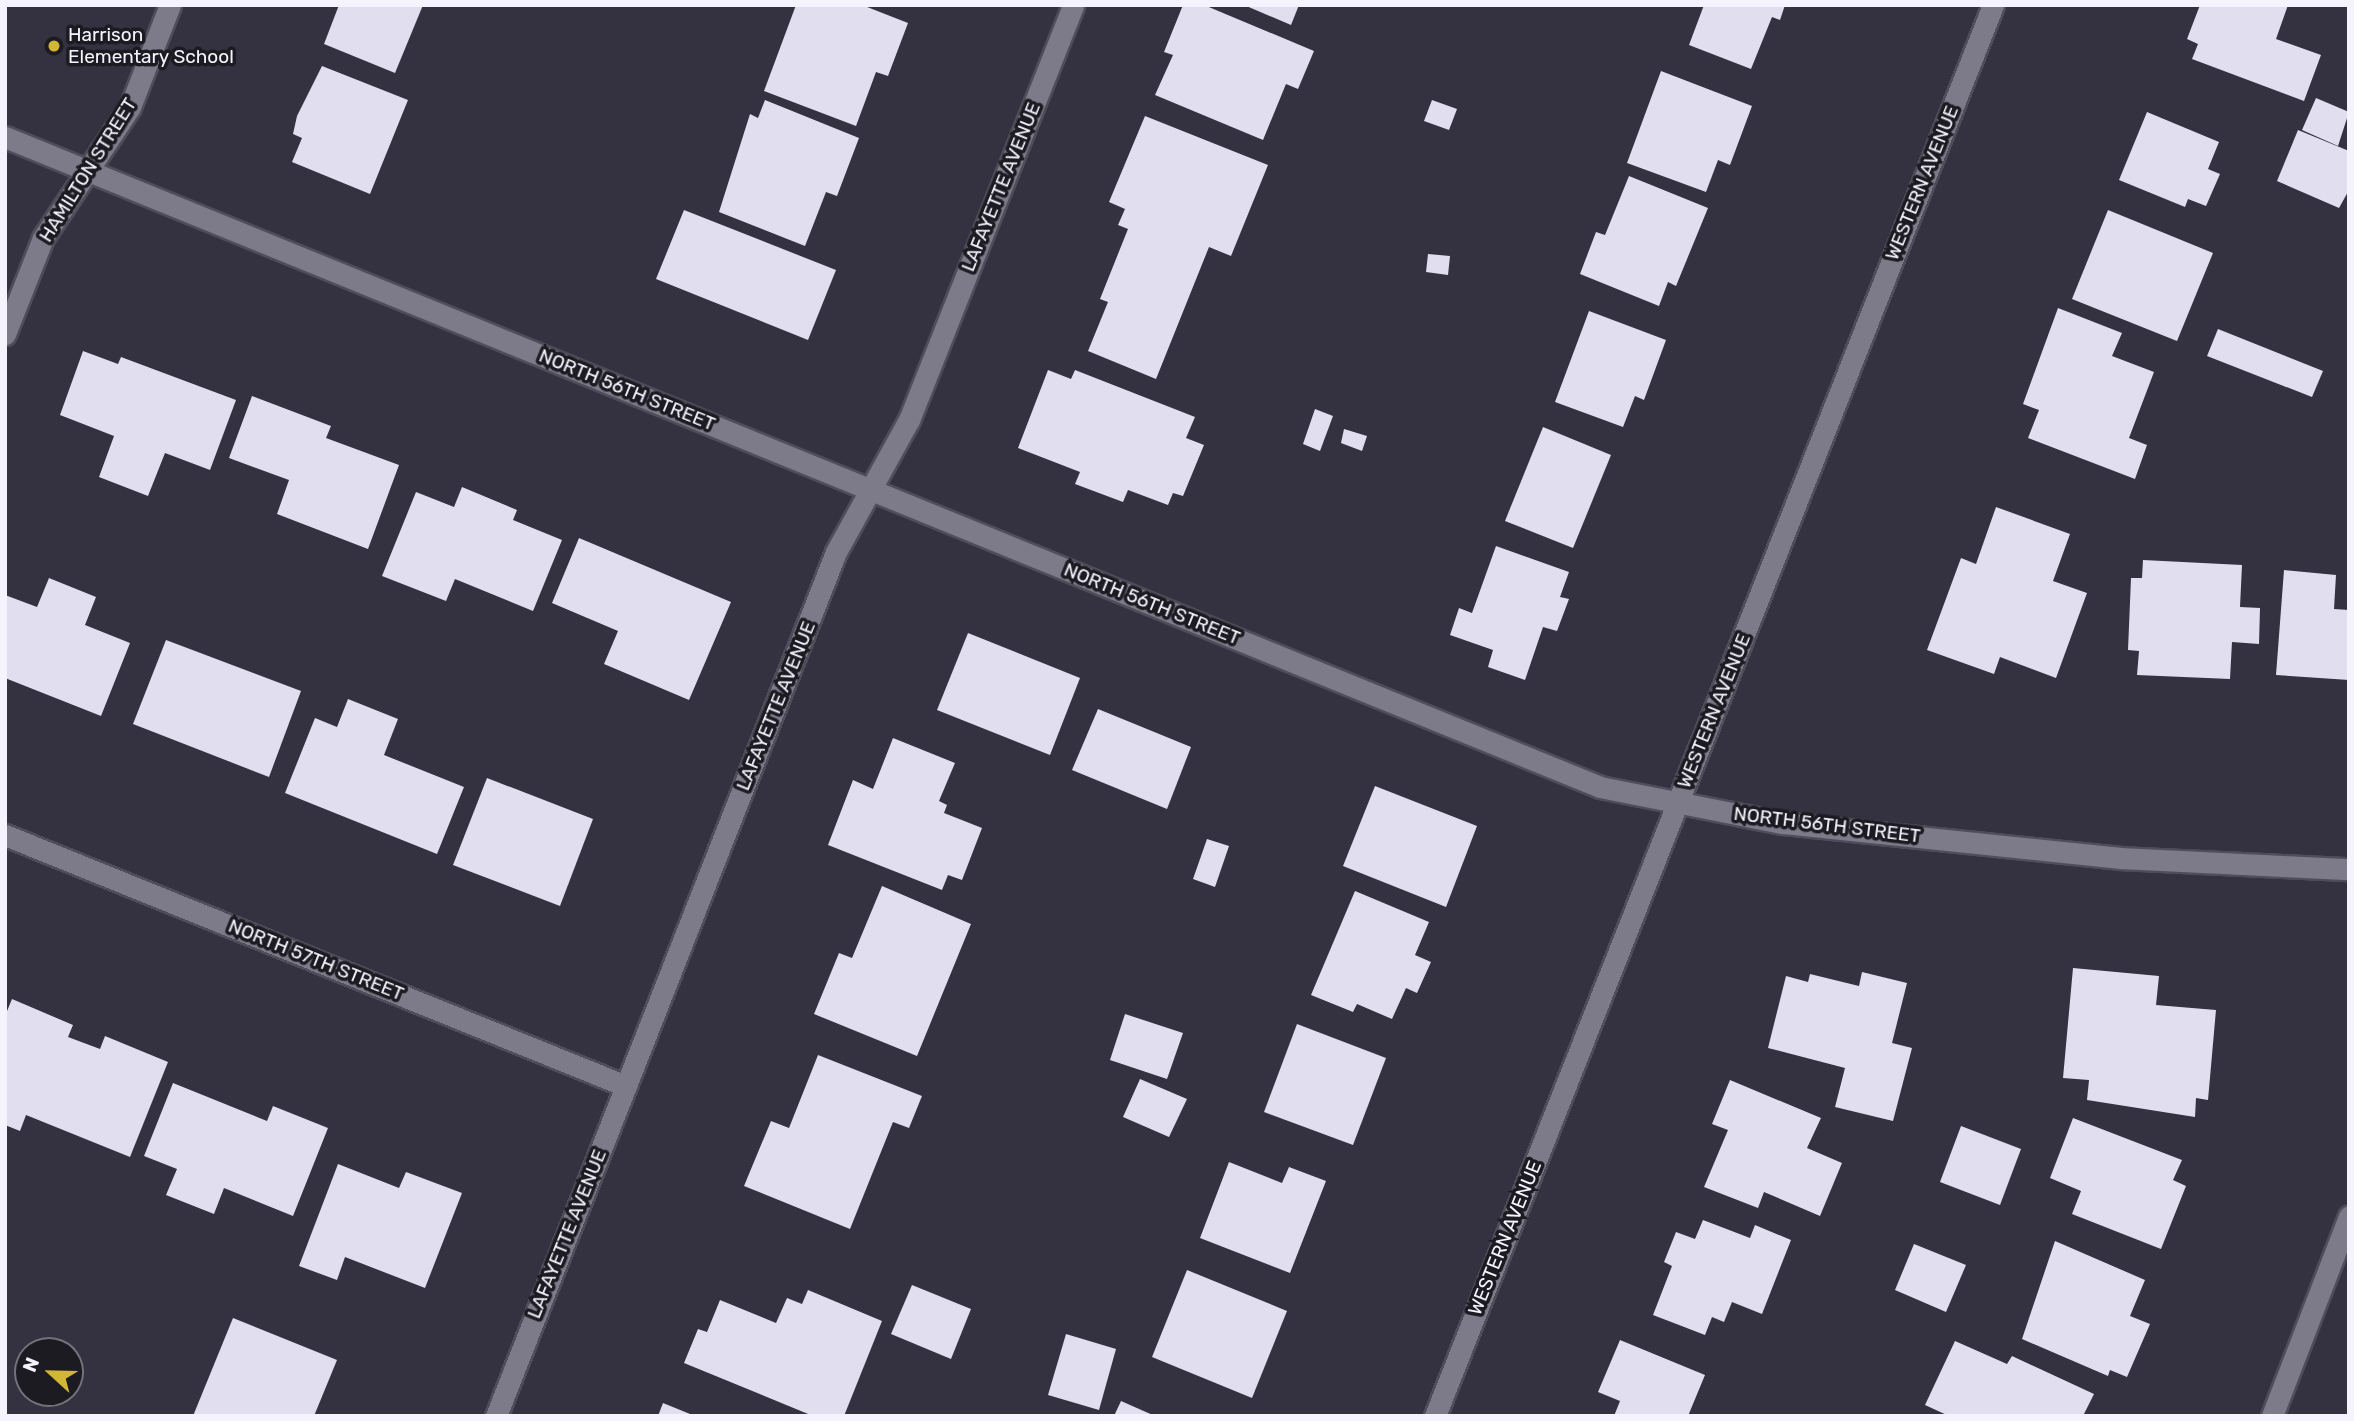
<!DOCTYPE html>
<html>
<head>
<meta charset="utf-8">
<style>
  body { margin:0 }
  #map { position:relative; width:2354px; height:1421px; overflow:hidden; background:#343240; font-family:Rubik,sans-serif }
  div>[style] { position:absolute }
  .building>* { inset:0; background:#e1def0 }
  .roads { filter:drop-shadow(2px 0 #504d5a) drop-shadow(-2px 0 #504d5a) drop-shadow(0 2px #504d5a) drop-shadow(0 -2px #504d5a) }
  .minor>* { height:21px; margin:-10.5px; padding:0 10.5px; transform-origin:10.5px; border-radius:10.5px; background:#7d7a8a }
  .tertiary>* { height:21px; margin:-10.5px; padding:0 10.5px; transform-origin:10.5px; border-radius:10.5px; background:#7d7a8a }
  .dots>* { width:19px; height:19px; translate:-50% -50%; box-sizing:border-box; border:4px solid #1c1b21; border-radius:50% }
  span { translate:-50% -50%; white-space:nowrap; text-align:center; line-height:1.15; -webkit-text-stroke:7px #1c1b21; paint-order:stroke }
  .poi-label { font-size:19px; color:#f5f3fd }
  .left { translate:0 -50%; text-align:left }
  .street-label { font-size:19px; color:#f5f3fd }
  .frame { position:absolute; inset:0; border:7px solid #f5f3fd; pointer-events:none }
  .north { position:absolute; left:14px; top:1337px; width:70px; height:70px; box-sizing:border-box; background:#1c1b21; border:2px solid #737179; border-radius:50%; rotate:292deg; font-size:19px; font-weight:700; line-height:28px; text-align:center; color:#f5f3fd }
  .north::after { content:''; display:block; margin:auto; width:24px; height:32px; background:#d2b736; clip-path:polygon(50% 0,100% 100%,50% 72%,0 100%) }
</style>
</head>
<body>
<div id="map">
  <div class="building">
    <i style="clip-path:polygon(339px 5px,423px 5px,395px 73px,324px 44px)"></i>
    <i style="clip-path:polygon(796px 5px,862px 5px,908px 23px,888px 76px,876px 72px,856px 126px,764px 91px)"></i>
    <i style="clip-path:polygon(1183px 5px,1204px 5px,1314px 51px,1298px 89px,1286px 84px,1263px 140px,1155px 95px,1173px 55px,1164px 52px)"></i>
    <i style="clip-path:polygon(1244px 5px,1299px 5px,1291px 25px)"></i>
    <i style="clip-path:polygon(1704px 5px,1785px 5px,1780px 20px,1772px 17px,1751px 69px,1689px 45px)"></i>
    <i style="clip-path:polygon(2200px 5px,2288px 5px,2276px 39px,2321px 55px,2304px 101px,2192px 59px,2198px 44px,2187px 39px)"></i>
    <i style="clip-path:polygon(322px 66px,408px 100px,370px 194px,292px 162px,302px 138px,293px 134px,297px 116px)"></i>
    <i style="clip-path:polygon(1661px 71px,1752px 106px,1730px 165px,1718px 160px,1706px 192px,1627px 163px)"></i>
    <i style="clip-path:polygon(2316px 98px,2349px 112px,2338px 146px,2302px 130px)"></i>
    <i style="clip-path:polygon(765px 100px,859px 138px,837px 196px,826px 192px,805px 246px,719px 212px,750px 114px,758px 118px)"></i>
    <i style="clip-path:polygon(1432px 100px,1457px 109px,1449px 130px,1424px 121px)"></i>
    <i style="clip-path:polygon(2147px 112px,2219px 142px,2208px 169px,2220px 174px,2206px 206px,2188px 199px,2185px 207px,2119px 180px)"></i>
    <i style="clip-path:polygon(1145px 116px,1268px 165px,1231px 256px,1209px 247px,1156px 379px,1088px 351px,1108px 302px,1100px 299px,1128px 229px,1118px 225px,1125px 209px,1109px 202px)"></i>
    <i style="clip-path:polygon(2298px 130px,2349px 151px,2349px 190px,2339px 208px,2277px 181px)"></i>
    <i style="clip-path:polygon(1629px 176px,1708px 208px,1676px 286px,1668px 282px,1659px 306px,1580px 274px,1596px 232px,1605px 235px)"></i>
    <i style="clip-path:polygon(684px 210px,836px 270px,808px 340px,656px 279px)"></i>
    <i style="clip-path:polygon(2108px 210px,2213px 253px,2177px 341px,2072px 299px)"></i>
    <i style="clip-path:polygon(1428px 254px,1450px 256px,1448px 275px,1426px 272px)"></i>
    <i style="clip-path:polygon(2058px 308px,2122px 333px,2112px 356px,2154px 372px,2129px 438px,2147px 445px,2135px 479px,2028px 438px,2039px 410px,2023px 404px)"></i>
    <i style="clip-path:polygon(1589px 311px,1666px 340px,1644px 400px,1635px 396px,1623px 427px,1555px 402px)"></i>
    <i style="clip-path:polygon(2218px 329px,2323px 371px,2312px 397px,2207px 356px)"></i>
    <i style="clip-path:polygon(83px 351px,118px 364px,121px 357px,236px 400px,210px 470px,165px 453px,148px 496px,99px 477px,114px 436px,60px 415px)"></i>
    <i style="clip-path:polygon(1048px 370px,1071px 379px,1075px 370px,1195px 417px,1186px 438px,1204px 445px,1183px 496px,1173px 493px,1168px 505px,1128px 490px,1123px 502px,1075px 484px,1080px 472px,1018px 448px)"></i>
    <i style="clip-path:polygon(252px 396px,331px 426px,326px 438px,399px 465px,368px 549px,277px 514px,289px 480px,229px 458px)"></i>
    <i style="clip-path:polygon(1315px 409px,1333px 416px,1320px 451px,1303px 444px)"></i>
    <i style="clip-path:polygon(1543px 427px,1611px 455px,1573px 548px,1505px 521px)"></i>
    <i style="clip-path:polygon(1344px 429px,1367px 436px,1362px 451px,1341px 443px)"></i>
    <i style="clip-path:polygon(462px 487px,517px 510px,513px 520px,562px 540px,533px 611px,455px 579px,446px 601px,382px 576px,416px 492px,454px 507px)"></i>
    <i style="clip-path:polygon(1996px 507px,2070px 534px,2053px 581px,2087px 593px,2056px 678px,2000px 657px,1994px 674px,1927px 650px,1961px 558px,1976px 564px)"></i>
    <i style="clip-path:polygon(579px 538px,731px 602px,689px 700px,604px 664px,618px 631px,552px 603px)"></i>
    <i style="clip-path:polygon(1496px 546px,1569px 572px,1560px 597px,1569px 599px,1557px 631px,1543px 627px,1525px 680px,1488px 667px,1493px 650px,1450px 635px,1459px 608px,1472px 613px)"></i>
    <i style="clip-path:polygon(2143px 560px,2242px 565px,2240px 607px,2260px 608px,2259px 644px,2232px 642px,2230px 679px,2137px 675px,2139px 651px,2128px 650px,2131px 578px,2142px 578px)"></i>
    <i style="clip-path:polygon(2284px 570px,2336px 575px,2334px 609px,2349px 610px,2349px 680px,2276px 675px)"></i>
    <i style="clip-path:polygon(49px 578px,96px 597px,85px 625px,130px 643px,101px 716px,5px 678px,5px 595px,37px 607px)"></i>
    <i style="clip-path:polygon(968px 633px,1080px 678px,1050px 755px,937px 710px)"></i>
    <i style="clip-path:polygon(166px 640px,301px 691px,269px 777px,133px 724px)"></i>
    <i style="clip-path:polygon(348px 699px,398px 719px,384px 755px,464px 787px,437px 854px,285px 793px,315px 718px,337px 727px)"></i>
    <i style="clip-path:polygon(1098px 709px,1191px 747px,1167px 809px,1072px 770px)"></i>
    <i style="clip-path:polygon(893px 738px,955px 763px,939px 801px,947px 805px,944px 813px,982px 828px,962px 880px,948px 875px,942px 890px,828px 845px,853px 780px,873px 789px)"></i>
    <i style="clip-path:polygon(487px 778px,593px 819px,560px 906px,453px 865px)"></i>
    <i style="clip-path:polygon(1375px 786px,1477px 826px,1446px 907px,1343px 866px)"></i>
    <i style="clip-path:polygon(1207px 839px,1229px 846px,1215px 887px,1193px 879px)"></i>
    <i style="clip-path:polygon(882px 886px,971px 924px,917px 1056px,814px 1014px,839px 953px,852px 958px)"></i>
    <i style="clip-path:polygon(1355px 891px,1429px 922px,1415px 955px,1431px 962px,1417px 993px,1406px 988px,1392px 1019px,1357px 1004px,1353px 1012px,1311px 995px)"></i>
    <i style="clip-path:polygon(2073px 968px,2159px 976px,2156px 1005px,2216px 1010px,2208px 1100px,2196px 1098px,2195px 1117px,2087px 1100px,2089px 1080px,2063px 1078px)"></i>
    <i style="clip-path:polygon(1862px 972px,1907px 983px,1892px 1043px,1912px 1048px,1893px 1121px,1835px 1107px,1845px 1068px,1768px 1048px,1786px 976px,1808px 982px,1810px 974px,1859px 986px)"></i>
    <i style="clip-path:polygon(12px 999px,73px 1025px,68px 1037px,100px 1049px,105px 1036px,168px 1062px,130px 1157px,26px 1115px,20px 1131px,5px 1125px,5px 1016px)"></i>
    <i style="clip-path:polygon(1125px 1014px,1183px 1033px,1167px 1079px,1110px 1060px)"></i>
    <i style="clip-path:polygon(1297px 1024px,1386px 1058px,1353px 1145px,1264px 1112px)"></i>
    <i style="clip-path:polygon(818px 1055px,922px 1096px,909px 1128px,893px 1122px,850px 1229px,744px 1186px,771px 1121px,789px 1128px)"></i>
    <i style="clip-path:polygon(1140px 1079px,1187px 1099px,1169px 1137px,1123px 1117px)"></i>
    <i style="clip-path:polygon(1730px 1080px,1821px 1118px,1807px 1148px,1842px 1163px,1820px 1216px,1764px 1192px,1758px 1208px,1704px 1187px,1728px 1130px,1712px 1124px)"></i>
    <i style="clip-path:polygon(173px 1083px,267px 1121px,273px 1106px,328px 1128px,293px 1216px,224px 1188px,214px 1214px,166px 1195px,177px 1169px,144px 1156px)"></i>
    <i style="clip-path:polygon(2073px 1118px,2182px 1160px,2173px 1180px,2186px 1186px,2161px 1249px,2072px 1214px,2081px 1191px,2050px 1178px)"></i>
    <i style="clip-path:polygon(1961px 1126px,2021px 1149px,2000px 1205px,1940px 1182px)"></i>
    <i style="clip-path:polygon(1229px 1162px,1282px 1183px,1289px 1167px,1326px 1181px,1290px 1273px,1200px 1238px)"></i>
    <i style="clip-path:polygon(338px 1164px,399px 1188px,406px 1172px,462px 1193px,425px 1288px,345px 1257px,337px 1280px,299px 1266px)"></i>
    <i style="clip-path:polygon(1703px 1220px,1750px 1238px,1755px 1225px,1791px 1240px,1762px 1314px,1732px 1302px,1724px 1322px,1712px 1317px,1705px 1335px,1653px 1315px,1672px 1266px,1664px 1262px,1676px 1232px,1695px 1239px)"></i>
    <i style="clip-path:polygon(2055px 1241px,2145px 1280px,2130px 1316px,2150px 1324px,2127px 1377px,2110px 1370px,2108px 1376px,2022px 1339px)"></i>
    <i style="clip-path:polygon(1914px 1244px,1966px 1265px,1946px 1312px,1895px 1290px)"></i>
    <i style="clip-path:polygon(1187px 1270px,1287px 1311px,1252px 1398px,1152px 1357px)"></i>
    <i style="clip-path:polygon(912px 1285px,971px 1309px,951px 1359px,891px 1334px)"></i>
    <i style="clip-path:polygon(808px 1290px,882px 1321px,844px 1416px,813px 1416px,684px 1363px,698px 1329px,707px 1332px,720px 1300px,776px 1323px,787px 1298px,802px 1304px)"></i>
    <i style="clip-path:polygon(233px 1318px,337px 1360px,314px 1416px,193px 1416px)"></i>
    <i style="clip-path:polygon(1066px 1334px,1116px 1349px,1099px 1410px,1048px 1395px)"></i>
    <i style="clip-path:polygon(1620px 1340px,1705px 1375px,1688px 1416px,1614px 1416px,1620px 1401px,1598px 1392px)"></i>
    <i style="clip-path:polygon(1955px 1341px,2007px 1364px,2012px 1356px,2094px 1394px,2083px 1416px,1949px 1416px,1925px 1405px)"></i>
    <i style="clip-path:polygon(1121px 1401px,1155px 1416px,1114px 1416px)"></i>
    <i style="clip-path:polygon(663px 1403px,695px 1416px,658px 1416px)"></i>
  </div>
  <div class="roads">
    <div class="minor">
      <i style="left:5px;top:137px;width:1722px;rotate:22.17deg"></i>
      <i style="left:1600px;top:787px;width:186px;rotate:11.2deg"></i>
      <i style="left:1782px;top:823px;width:340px;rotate:5.9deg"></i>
      <i style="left:2120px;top:858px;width:229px;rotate:2.8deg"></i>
      <i style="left:5px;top:334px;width:103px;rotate:-68.4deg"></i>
      <i style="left:43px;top:238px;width:157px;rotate:-56.4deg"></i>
      <i style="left:130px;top:107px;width:110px;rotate:-68.6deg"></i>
      <i style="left:5px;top:835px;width:670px;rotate:22.01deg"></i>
      <i style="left:496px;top:1416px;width:928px;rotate:-68.52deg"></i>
      <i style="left:836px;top:552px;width:151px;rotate:-61.1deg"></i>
      <i style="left:909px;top:420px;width:446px;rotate:-68.4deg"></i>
      <i style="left:2272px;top:1416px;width:214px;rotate:-68.9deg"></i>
    </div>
    <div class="tertiary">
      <i style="left:1435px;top:1416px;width:1517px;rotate:-68.42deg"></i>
    </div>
  </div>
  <div class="dots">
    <i style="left:54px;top:46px;background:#d2b736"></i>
  </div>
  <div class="poi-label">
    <span class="left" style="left:68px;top:46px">Harrison<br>Elementary School</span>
  </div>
  <div class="street-label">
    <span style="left:88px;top:170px;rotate:-58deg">HAMILTON STREET</span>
    <span style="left:1922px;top:183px;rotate:-68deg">WESTERN AVENUE</span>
    <span style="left:1001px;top:187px;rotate:-68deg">LAFAYETTE AVENUE</span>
    <span style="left:627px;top:390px;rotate:22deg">NORTH 56TH STREET</span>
    <span style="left:1152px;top:604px;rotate:22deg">NORTH 56TH STREET</span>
    <span style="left:776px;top:706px;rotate:-68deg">LAFAYETTE AVENUE</span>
    <span style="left:1714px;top:711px;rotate:-68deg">WESTERN AVENUE</span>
    <span style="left:1827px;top:825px;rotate:7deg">NORTH 56TH STREET</span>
    <span style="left:316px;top:960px;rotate:22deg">NORTH 57TH STREET</span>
    <span style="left:567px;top:1234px;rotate:-68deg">LAFAYETTE AVENUE</span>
    <span style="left:1505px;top:1238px;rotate:-68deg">WESTERN AVENUE</span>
  </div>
  <div class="frame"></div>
  <div class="north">N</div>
</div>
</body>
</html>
